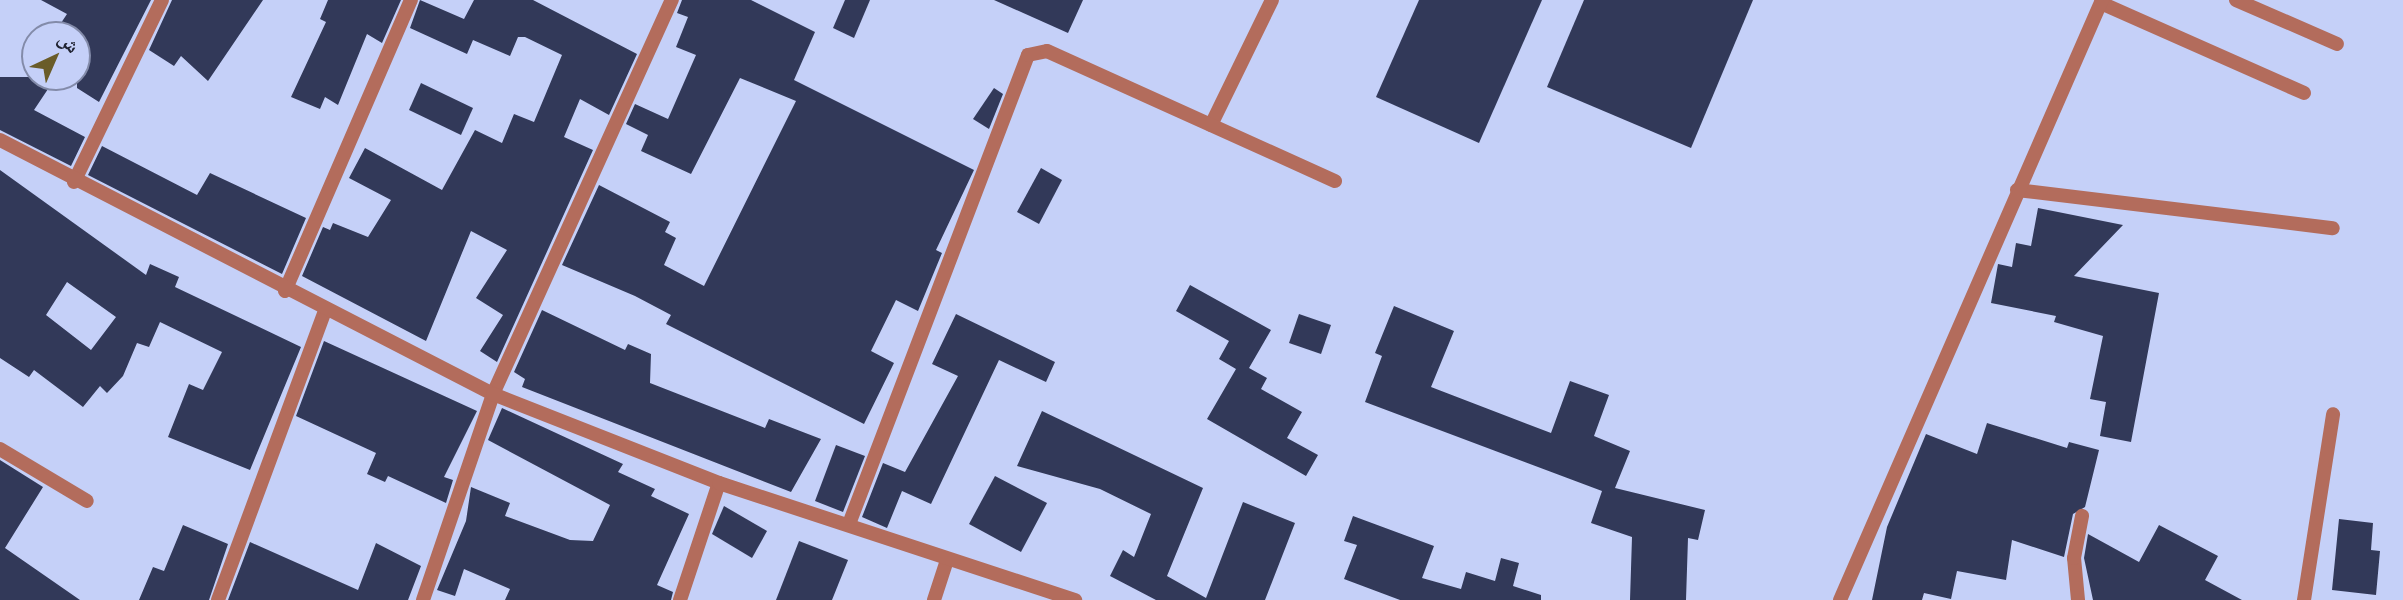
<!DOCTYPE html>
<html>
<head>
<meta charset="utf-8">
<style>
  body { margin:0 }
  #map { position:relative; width:2403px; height:600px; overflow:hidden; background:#c5d0f8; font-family:"PT Serif","Noto Naskh Arabic",serif }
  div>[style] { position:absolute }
  .building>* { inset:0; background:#323959 }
  .service>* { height:14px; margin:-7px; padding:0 7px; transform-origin:7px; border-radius:7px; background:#b36c5c }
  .minor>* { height:14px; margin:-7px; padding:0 7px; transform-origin:7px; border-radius:7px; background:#b36c5c }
  .tertiary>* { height:14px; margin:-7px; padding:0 7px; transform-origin:7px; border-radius:7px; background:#b36c5c }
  span { translate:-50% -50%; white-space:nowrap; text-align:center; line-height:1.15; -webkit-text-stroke:7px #c5d0f8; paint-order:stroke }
  .north { position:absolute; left:21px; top:21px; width:70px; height:70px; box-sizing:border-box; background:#c5d0f8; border:2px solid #838ba9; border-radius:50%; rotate:44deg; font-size:19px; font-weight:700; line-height:28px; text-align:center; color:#202332 }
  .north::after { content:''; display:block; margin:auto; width:24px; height:32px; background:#6a5c29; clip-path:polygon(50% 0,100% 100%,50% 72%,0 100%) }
</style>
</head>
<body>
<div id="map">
  <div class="building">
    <i style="clip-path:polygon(41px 0,151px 0,99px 102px,77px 88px,77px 35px,53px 35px,67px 14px)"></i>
    <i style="clip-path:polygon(172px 0,263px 0,208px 81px,181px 56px,174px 66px,149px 50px)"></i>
    <i style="clip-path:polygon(328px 0,401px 0,382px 43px,367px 34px,338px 105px,325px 97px,320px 109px,291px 97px,326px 22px,320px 19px)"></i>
    <i style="clip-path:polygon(420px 0,464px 19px,474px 0,533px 0,637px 54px,609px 115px,580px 99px,564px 137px,593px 150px,497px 362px,480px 351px,503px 315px,476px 298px,507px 250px,471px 231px,426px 341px,302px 276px,323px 227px,330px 230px,333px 223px,368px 237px,391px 200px,349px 178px,365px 148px,442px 190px,475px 130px,502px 143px,514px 114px,534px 122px,562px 55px,525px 37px,518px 37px,510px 56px,473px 40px,467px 54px,410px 28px)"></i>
    <i style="clip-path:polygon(682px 0,751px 0,815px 32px,794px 80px,974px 170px,936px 250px,942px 253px,918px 311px,896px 300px,871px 351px,894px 363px,864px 424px,666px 324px,671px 315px,635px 296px,562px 265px,599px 185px,670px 222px,665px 232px,676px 238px,664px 265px,704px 286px,796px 101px,740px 78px,691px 174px,641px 151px,648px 135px,626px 124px,635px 104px,668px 119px,696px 55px,676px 47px,688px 17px,677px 13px)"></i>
    <i style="clip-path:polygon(845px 0,870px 0,854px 38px,833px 28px)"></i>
    <i style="clip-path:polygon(994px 0,1083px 0,1068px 33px)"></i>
    <i style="clip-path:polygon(1419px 0,1542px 0,1479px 143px,1376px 97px)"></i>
    <i style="clip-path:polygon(1584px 0,1753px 0,1691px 148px,1547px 87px)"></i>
    <i style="clip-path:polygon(0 77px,56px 77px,34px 110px,85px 137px,71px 166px,0 130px)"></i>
    <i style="clip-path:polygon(421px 83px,473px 108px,461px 135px,409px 110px)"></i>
    <i style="clip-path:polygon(994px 88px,1003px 94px,989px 129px,973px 119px)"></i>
    <i style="clip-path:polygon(102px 146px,197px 195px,210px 173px,306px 218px,282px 274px,88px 175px)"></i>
    <i style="clip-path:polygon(1041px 168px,1062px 180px,1039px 224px,1017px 212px)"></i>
    <i style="clip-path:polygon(evenodd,0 170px,146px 275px,150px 264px,179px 277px,175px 287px,301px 347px,250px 470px,168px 437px,189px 384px,203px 390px,222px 352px,160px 322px,149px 347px,137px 343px,123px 376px,107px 393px,100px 386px,83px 407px,34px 370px,29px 377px,0 358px,0 170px,67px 282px,116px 317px,91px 350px,46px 315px,67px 282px)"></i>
    <i style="clip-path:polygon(2038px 208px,2123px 225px,2074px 276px,2159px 293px,2131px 442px,2100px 436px,2106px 402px,2090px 399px,2103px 336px,2054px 322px,2056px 316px,1991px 303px,1998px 264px,2012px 267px,2016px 243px,2031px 246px)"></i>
    <i style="clip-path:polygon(1190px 285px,1271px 330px,1249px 368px,1267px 378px,1261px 389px,1302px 412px,1287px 438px,1318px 455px,1306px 476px,1207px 419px,1236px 369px,1219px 359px,1229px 341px,1176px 311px)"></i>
    <i style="clip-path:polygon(1394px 306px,1454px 331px,1431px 387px,1551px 433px,1570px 381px,1609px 395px,1594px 436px,1630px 451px,1615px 488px,1705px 510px,1698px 540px,1688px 538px,1686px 600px,1630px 600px,1632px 537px,1591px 523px,1602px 491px,1365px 402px,1382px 356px,1375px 353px)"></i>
    <i style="clip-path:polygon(542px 310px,625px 350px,628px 344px,651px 354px,650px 383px,765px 428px,769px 419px,821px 439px,791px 492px,522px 387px,525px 379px,514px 372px)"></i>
    <i style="clip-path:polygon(956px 314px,1055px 362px,1046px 382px,999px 360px,931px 504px,902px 491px,887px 528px,862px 517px,883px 463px,905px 472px,958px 376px,932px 364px)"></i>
    <i style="clip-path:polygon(1299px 314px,1331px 325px,1321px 354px,1289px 343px)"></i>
    <i style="clip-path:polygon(324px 341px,477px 411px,444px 477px,453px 480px,446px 503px,388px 476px,385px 482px,367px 474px,376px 453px,296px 416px)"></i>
    <i style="clip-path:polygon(502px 408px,623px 464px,618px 472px,655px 489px,651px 496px,689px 514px,657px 585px,673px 592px,671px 600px,505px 600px,510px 589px,464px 569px,455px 596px,437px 590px,466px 521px,471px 487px,510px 503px,505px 516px,570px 540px,593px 541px,610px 505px,488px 440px)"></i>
    <i style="clip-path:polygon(1042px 411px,1203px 488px,1167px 576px,1206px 598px,1243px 502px,1295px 523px,1265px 600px,1156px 600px,1110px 576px,1123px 550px,1134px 557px,1151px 514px,1100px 489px,1017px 466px)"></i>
    <i style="clip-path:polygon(1987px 423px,2067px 448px,2069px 442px,2099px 450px,2085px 507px,2073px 514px,2064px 557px,2012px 540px,2006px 580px,1957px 571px,1951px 599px,1924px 593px,1922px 600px,1872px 600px,1887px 527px,1926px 434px,1977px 454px)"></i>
    <i style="clip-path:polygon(836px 445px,865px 456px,843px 512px,815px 501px)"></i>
    <i style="clip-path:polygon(0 460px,43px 487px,5px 548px,80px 600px,0 600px)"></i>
    <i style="clip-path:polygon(995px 476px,1047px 503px,1021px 552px,969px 524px)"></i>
    <i style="clip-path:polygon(724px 506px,767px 531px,752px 558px,712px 534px)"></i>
    <i style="clip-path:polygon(1353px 516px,1434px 546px,1422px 578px,1461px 589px,1466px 572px,1495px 581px,1501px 558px,1519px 563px,1513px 586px,1541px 595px,1541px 600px,1400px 600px,1344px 579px,1357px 545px,1344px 541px)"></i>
    <i style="clip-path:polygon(2339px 519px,2373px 523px,2371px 550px,2380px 551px,2376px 595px,2332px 590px)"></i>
    <i style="clip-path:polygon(183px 525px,228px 544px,209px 600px,139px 600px,153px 567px,164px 571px)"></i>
    <i style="clip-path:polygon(2159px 525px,2218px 556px,2205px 580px,2242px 600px,2093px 600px,2084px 558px,2088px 534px,2139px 562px)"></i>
    <i style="clip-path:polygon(799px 541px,848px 560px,832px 600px,776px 600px)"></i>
    <i style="clip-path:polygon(250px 542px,358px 590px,376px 543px,421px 566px,408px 600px,228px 600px)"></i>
  </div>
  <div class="service">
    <i style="left:1211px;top:125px;width:139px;rotate:-64deg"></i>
  </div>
  <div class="minor">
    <i style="left:2236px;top:0;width:110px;rotate:23.5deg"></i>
    <i style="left:2101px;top:3px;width:222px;rotate:23.9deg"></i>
    <i style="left:74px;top:182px;width:202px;rotate:-64.2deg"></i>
    <i style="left:2017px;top:190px;width:318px;rotate:6.9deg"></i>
    <i style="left:285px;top:291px;width:317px;rotate:-66.6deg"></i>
    <i style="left:0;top:449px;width:101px;rotate:30.9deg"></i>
    <i style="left:849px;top:524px;width:502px;rotate:-69.11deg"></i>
    <i style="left:1028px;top:55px;width:19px;rotate:-12deg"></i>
    <i style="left:1047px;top:51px;width:316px;rotate:24.3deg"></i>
    <i style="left:218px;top:600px;width:308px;rotate:-69.7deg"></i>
    <i style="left:423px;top:600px;width:218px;rotate:-71.2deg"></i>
    <i style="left:493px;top:394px;width:433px;rotate:-65.6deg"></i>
    <i style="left:680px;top:600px;width:123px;rotate:-71.6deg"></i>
    <i style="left:934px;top:600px;width:42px;rotate:-72deg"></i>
    <i style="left:1840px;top:600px;width:655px;rotate:-66.41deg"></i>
    <i style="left:2078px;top:600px;width:42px;rotate:-95.4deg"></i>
    <i style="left:2074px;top:558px;width:43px;rotate:-79.2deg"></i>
    <i style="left:2304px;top:600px;width:188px;rotate:-81.1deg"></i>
  </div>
  <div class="tertiary">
    <i style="left:0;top:140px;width:555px;rotate:27.26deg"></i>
    <i style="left:493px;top:394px;width:243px;rotate:21.5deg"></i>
    <i style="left:719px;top:483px;width:375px;rotate:18.2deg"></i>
  </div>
  <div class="north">ش</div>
</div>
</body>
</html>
